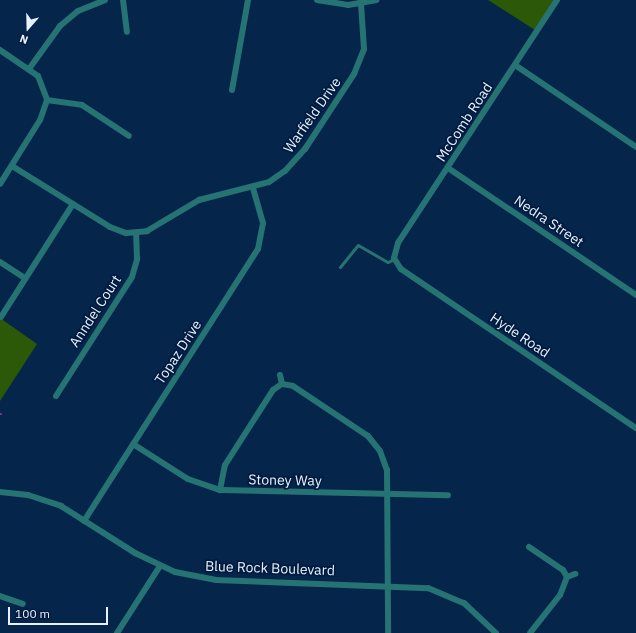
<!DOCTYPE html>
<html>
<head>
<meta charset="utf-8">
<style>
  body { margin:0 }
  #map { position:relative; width:636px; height:633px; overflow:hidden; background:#06254b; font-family:"IBM Plex Sans",sans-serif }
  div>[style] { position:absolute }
  .green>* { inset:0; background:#2b5908 }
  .stream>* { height:2px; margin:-1px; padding:0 1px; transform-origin:1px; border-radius:1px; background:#7e3799 }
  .service>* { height:3px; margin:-1.5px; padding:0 1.5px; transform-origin:1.5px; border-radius:1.5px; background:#267373 }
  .minor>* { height:6px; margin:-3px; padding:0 3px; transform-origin:3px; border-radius:3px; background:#267373 }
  span { translate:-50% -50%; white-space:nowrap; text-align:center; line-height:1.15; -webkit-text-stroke:3.5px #001b3f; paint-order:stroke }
  .street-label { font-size:14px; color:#e8f2fe }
  .north { position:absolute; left:8px; top:8px; width:40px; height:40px; -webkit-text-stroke:3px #001b3f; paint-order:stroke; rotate:200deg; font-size:11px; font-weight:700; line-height:16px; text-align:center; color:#e8f2fe }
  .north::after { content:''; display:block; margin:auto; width:14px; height:18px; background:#e8f2fe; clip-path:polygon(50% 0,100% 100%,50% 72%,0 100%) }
  .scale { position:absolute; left:8px; top:607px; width:100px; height:18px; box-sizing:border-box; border:2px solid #e8f2fe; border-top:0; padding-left:5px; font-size:12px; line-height:14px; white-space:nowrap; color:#e8f2fe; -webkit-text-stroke:3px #001b3f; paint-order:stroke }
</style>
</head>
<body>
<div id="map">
  <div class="green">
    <i style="clip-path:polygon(488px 0,554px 0,535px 30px)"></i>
    <i style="clip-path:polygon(0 318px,37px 344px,0 401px)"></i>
  </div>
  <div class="stream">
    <i style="left:0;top:414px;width:1px"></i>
  </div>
  <div class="service">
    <i style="left:340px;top:267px;width:28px;rotate:-51deg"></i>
    <i style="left:358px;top:245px;width:34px;rotate:30deg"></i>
    <i style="left:388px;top:262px;width:7px;rotate:-27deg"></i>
  </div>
  <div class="minor">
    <i style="left:123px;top:0;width:32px;rotate:83deg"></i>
    <i style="left:317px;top:0;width:31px;rotate:9deg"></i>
    <i style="left:348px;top:5px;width:29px;rotate:-10deg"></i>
    <i style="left:557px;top:0;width:290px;rotate:123.2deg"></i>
    <i style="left:398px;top:243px;width:16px;rotate:105deg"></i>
    <i style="left:394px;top:258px;width:13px;rotate:58deg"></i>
    <i style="left:401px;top:269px;width:284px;rotate:34.1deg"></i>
    <i style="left:0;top:50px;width:46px;rotate:34.4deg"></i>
    <i style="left:38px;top:76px;width:26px;rotate:69deg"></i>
    <i style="left:47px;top:100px;width:21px;rotate:109deg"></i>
    <i style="left:40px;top:120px;width:75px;rotate:122deg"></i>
    <i style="left:515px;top:65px;width:146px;rotate:34.1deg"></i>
    <i style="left:29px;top:69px;width:53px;rotate:-54.2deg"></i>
    <i style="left:60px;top:26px;width:23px;rotate:-40deg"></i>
    <i style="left:78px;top:11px;width:29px;rotate:-22deg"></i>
    <i style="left:232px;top:90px;width:91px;rotate:-79.9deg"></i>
    <i style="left:47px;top:100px;width:35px;rotate:8deg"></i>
    <i style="left:82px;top:105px;width:56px;rotate:33.4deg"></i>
    <i style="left:12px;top:166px;width:115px;rotate:31.9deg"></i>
    <i style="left:110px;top:227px;width:17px;rotate:21deg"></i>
    <i style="left:126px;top:233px;width:21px;rotate:-5deg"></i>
    <i style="left:147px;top:231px;width:61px;rotate:-30.8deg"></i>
    <i style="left:199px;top:200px;width:72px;rotate:-14.4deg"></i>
    <i style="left:269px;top:182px;width:19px;rotate:-35deg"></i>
    <i style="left:285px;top:171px;width:30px;rotate:-48deg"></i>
    <i style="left:305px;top:149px;width:90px;rotate:-56.8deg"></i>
    <i style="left:354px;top:74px;width:27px;rotate:-68deg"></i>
    <i style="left:364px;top:49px;width:45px;rotate:-93.8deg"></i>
    <i style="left:448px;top:168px;width:227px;rotate:34deg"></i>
    <i style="left:0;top:262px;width:30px;rotate:33deg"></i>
    <i style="left:1px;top:317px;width:134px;rotate:-57.5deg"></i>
    <i style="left:280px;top:375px;width:9px;rotate:77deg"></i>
    <i style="left:56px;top:396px;width:141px;rotate:-57.4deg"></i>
    <i style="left:132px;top:277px;width:19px;rotate:-74deg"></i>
    <i style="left:137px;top:259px;width:26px;rotate:-92deg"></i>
    <i style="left:133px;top:444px;width:65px;rotate:32.5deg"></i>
    <i style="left:188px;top:479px;width:34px;rotate:19deg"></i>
    <i style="left:220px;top:490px;width:228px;rotate:1.3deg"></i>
    <i style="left:220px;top:490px;width:25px;rotate:-79deg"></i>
    <i style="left:225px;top:465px;width:89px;rotate:-57.4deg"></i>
    <i style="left:273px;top:390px;width:11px;rotate:-34deg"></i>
    <i style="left:282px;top:384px;width:11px;rotate:10deg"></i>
    <i style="left:293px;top:386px;width:90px;rotate:33.7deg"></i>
    <i style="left:368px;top:436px;width:19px;rotate:51deg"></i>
    <i style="left:380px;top:451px;width:20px;rotate:70deg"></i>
    <i style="left:387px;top:470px;width:163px;rotate:89.6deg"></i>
    <i style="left:0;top:492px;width:28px;rotate:6deg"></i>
    <i style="left:28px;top:495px;width:35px;rotate:18deg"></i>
    <i style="left:61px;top:506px;width:88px;rotate:32.4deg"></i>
    <i style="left:135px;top:553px;width:44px;rotate:25.4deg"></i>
    <i style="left:175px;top:572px;width:42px;rotate:11deg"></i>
    <i style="left:216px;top:580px;width:212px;rotate:2.2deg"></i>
    <i style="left:428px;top:588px;width:39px;rotate:23deg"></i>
    <i style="left:464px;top:603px;width:44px;rotate:43.2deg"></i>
    <i style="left:84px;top:521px;width:323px;rotate:-57.4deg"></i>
    <i style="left:258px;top:249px;width:26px;rotate:-79deg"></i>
    <i style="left:263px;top:223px;width:35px;rotate:-106deg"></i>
    <i style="left:529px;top:547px;width:41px;rotate:34.1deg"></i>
    <i style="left:563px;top:570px;width:8px;rotate:60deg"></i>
    <i style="left:567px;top:577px;width:19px;rotate:111deg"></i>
    <i style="left:560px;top:595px;width:48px;rotate:128.3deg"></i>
    <i style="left:567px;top:577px;width:9px;rotate:-21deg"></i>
    <i style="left:0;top:596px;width:24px;rotate:19deg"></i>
    <i style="left:117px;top:633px;width:80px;rotate:-57.3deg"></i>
  </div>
  <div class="street-label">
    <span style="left:312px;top:115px;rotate:-55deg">Warfield Drive</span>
    <span style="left:464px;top:122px;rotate:-57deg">McComb Road</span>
    <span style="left:549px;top:221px;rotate:34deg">Nedra Street</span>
    <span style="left:95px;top:311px;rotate:-57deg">Anndel Court</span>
    <span style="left:520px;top:335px;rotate:34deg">Hyde Road</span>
    <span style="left:178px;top:352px;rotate:-57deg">Topaz Drive</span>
    <span style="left:285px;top:480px;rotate:1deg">Stoney Way</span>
    <span style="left:270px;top:568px;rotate:2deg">Blue Rock Boulevard</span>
  </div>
  <div class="north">N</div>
  <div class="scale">100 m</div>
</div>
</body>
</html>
